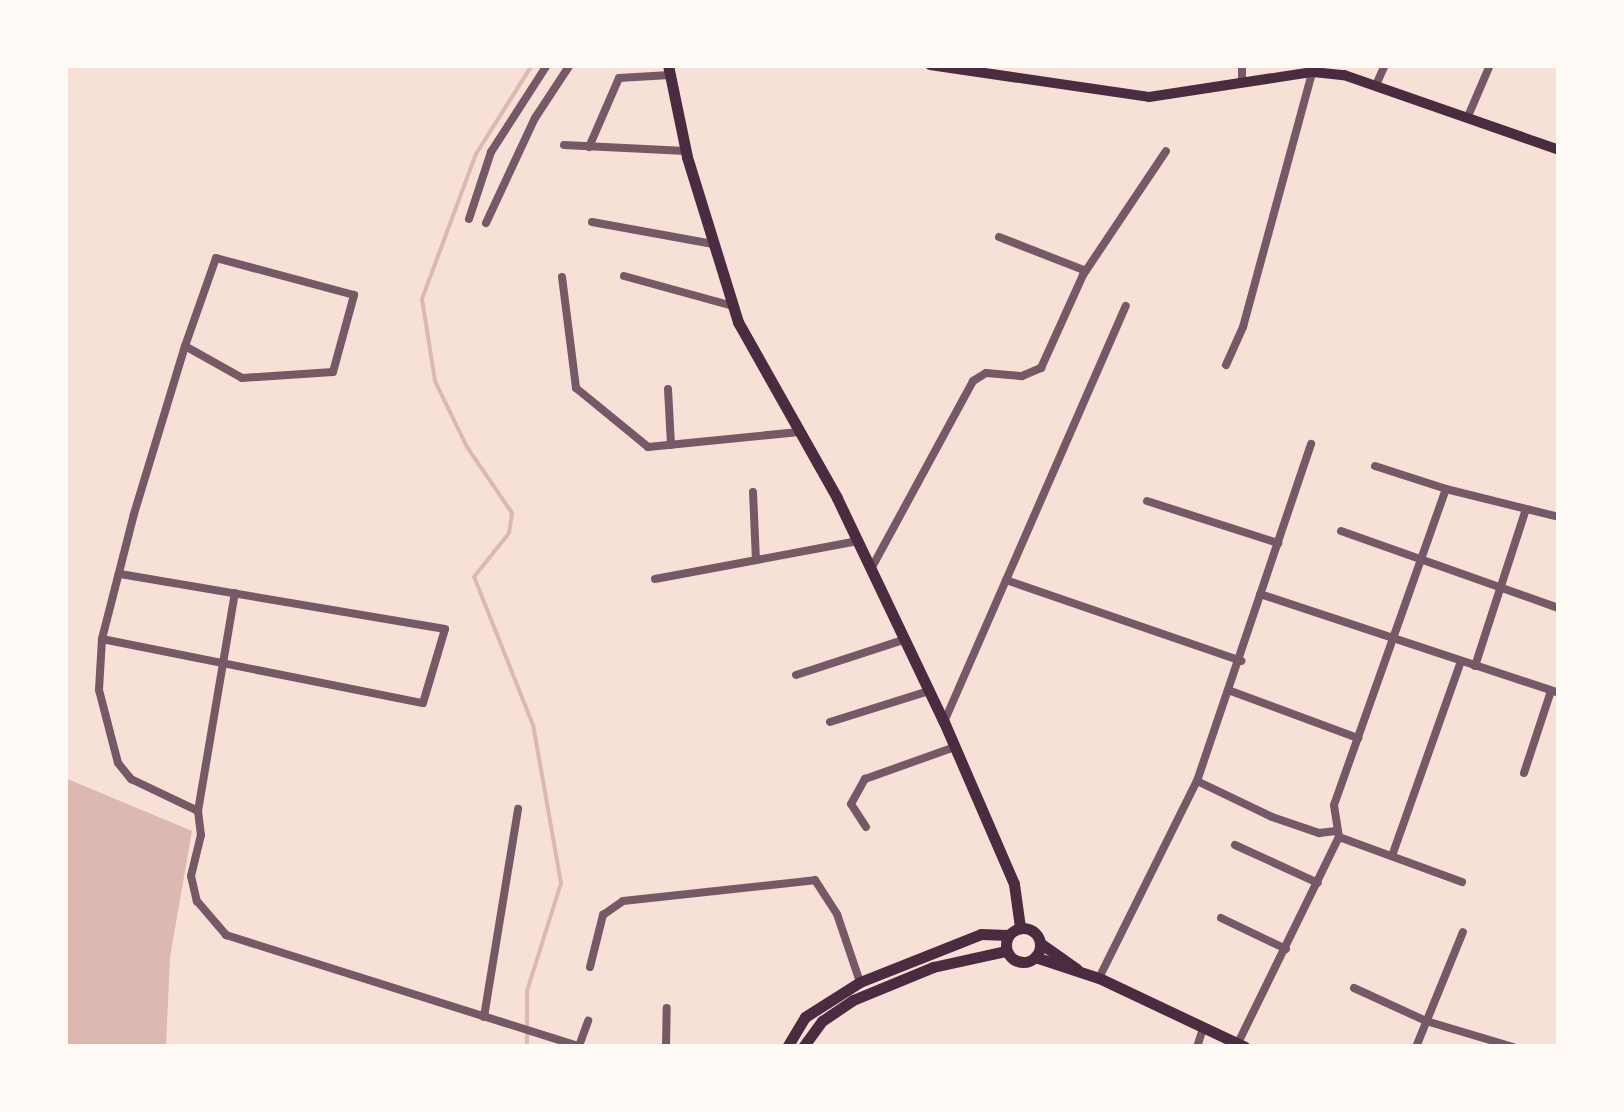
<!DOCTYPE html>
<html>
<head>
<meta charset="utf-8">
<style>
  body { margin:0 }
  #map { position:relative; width:1624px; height:1112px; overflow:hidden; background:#f7e1d7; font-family:"Asap Condensed",sans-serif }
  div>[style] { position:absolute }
  .water>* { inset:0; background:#dcb8b0 }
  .stream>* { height:4px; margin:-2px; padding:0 2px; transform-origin:2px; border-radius:2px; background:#dcb8b0 }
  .minor>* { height:8px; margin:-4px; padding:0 4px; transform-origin:4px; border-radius:4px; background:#755966 }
  .secondary>* { height:10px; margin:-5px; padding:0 5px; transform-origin:5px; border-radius:5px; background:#4a2c40 }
  .primary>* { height:11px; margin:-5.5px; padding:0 5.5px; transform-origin:5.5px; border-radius:5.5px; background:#4a2c40 }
  .primary>.ring { margin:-5.5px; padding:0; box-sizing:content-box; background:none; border:11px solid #4a2c40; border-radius:50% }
  span { translate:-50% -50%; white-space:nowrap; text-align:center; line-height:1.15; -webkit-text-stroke:8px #fffaf5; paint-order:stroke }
  .frame { position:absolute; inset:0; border:68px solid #fffaf5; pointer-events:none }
</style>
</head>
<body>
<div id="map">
  <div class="water">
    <i style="clip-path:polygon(65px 778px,192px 831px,170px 957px,166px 1047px,65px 1047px)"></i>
  </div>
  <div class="stream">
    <i style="left:527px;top:1047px;width:56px;rotate:-90deg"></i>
    <i style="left:527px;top:991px;width:113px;rotate:-72.5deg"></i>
    <i style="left:561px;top:883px;width:160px;rotate:-100deg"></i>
    <i style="left:533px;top:725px;width:159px;rotate:-111.7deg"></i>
    <i style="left:474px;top:577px;width:56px;rotate:-51.5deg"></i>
    <i style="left:509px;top:533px;width:20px;rotate:-81deg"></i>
    <i style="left:512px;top:513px;width:80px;rotate:-124.3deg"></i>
    <i style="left:467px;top:447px;width:73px;rotate:-115.9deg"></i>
    <i style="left:435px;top:381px;width:83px;rotate:-99deg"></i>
    <i style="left:422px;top:299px;width:155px;rotate:-69.6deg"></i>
    <i style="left:476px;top:154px;width:105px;rotate:-57.8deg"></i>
  </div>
  <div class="minor">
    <i style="left:1242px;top:65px;width:18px;rotate:90deg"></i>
    <i style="left:1376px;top:85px;width:22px;rotate:-66deg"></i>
    <i style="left:1469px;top:114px;width:53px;rotate:-66.8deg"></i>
    <i style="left:564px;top:145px;width:122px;rotate:2.8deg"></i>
    <i style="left:589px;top:147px;width:75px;rotate:-66.5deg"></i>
    <i style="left:619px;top:78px;width:51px;rotate:-3.4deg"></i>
    <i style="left:469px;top:219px;width:71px;rotate:-71.8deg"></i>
    <i style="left:491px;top:152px;width:103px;rotate:-57.2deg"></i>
    <i style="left:592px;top:222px;width:123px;rotate:10.3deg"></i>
    <i style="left:486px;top:223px;width:116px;rotate:-65deg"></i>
    <i style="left:535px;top:118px;width:64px;rotate:-56.6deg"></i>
    <i style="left:999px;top:237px;width:93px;rotate:21.3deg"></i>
    <i style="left:624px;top:276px;width:113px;rotate:15.4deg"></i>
    <i style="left:562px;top:277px;width:112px;rotate:82.8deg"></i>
    <i style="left:576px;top:388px;width:93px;rotate:39.3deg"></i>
    <i style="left:648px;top:447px;width:152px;rotate:-5.7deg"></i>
    <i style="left:185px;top:346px;width:65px;rotate:29.3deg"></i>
    <i style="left:242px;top:378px;width:91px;rotate:-3.8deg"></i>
    <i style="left:333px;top:372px;width:80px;rotate:-74.7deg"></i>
    <i style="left:354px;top:295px;width:143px;rotate:-165deg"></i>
    <i style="left:216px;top:258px;width:93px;rotate:109.4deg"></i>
    <i style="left:185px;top:346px;width:176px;rotate:106.9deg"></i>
    <i style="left:134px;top:514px;width:129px;rotate:104.4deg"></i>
    <i style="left:102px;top:639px;width:51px;rotate:93.4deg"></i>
    <i style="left:99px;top:690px;width:75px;rotate:75.4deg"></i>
    <i style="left:118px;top:763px;width:21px;rotate:51deg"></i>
    <i style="left:131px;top:779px;width:74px;rotate:25.5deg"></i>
    <i style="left:198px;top:811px;width:24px;rotate:83deg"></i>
    <i style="left:201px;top:835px;width:42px;rotate:103.7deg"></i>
    <i style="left:191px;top:876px;width:26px;rotate:77deg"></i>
    <i style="left:197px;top:901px;width:45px;rotate:49.5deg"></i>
    <i style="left:226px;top:935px;width:372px;rotate:17.5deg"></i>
    <i style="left:1226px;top:365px;width:42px;rotate:-65.9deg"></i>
    <i style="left:1243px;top:327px;width:271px;rotate:-74.8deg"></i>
    <i style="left:668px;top:389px;width:56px;rotate:86.9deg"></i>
    <i style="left:1375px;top:466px;width:75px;rotate:17.9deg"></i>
    <i style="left:753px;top:492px;width:68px;rotate:87.5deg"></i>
    <i style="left:1147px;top:501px;width:138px;rotate:17.8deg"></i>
    <i style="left:1341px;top:531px;width:231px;rotate:19.5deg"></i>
    <i style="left:871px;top:569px;width:214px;rotate:-61.5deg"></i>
    <i style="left:973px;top:381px;width:15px;rotate:-32deg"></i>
    <i style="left:986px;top:373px;width:36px;rotate:5deg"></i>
    <i style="left:1022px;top:376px;width:21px;rotate:-23deg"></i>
    <i style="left:1041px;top:368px;width:102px;rotate:-65.7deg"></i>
    <i style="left:1083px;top:275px;width:149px;rotate:-56.2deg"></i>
    <i style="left:655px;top:579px;width:201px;rotate:-10.6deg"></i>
    <i style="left:1006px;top:580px;width:249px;rotate:19deg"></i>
    <i style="left:1260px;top:594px;width:315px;rotate:18.3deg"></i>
    <i style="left:102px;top:639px;width:327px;rotate:11.3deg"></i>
    <i style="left:423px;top:703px;width:77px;rotate:-73.4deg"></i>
    <i style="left:445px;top:629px;width:331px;rotate:-170.4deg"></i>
    <i style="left:1475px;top:666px;width:165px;rotate:-72deg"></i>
    <i style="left:796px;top:675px;width:113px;rotate:-18.1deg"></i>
    <i style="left:1228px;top:690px;width:139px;rotate:20.3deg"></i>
    <i style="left:830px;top:722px;width:104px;rotate:-17.4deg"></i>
    <i style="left:944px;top:722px;width:454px;rotate:-66.4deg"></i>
    <i style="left:1524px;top:773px;width:86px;rotate:-71.8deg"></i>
    <i style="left:1197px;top:781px;width:83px;rotate:25.6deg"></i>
    <i style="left:1272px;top:817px;width:50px;rotate:18.8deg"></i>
    <i style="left:1319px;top:833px;width:17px;rotate:-7deg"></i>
    <i style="left:198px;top:811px;width:221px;rotate:-80.4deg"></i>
    <i style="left:866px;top:827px;width:27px;rotate:-123deg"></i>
    <i style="left:851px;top:804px;width:29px;rotate:-61deg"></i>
    <i style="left:865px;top:779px;width:96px;rotate:-19.6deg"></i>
    <i style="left:1339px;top:837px;width:131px;rotate:20.1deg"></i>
    <i style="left:1235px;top:845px;width:91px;rotate:24.6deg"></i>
    <i style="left:1392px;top:856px;width:207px;rotate:-70.5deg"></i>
    <i style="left:1221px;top:918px;width:72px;rotate:25.5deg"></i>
    <i style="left:590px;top:967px;width:54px;rotate:-76deg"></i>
    <i style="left:603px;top:915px;width:24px;rotate:-35deg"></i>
    <i style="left:623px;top:901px;width:193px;rotate:-6.2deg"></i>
    <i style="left:815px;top:880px;width:40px;rotate:57.1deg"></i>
    <i style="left:837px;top:914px;width:72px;rotate:71.3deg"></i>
    <i style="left:1099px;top:978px;width:220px;rotate:-63.6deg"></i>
    <i style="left:1197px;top:781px;width:356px;rotate:-71.3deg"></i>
    <i style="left:1354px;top:988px;width:79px;rotate:24.6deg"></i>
    <i style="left:1426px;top:1021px;width:91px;rotate:16.6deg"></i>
    <i style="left:484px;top:1017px;width:211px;rotate:-80.7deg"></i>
    <i style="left:1238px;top:1043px;width:229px;rotate:-63.9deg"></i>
    <i style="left:1339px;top:837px;width:32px;rotate:-99deg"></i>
    <i style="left:1334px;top:805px;width:335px;rotate:-70.5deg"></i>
    <i style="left:1446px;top:489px;width:116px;rotate:13.9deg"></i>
    <i style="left:579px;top:1046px;width:27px;rotate:-70deg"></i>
    <i style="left:666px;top:1047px;width:39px;rotate:-89deg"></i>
    <i style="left:1197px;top:1047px;width:20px;rotate:-72deg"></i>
    <i style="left:1416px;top:1047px;width:124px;rotate:-67.8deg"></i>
  </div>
  <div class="secondary">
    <i style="left:930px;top:65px;width:221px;rotate:8.3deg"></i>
    <i style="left:1149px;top:97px;width:166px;rotate:-8.7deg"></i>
    <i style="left:1313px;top:72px;width:31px;rotate:6deg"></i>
    <i style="left:1344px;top:75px;width:228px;rotate:19.2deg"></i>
  </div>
  <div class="primary">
    <i style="left:668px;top:65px;width:94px;rotate:78.3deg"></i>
    <i style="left:687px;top:157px;width:173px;rotate:72.8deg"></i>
    <i style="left:738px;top:322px;width:202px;rotate:60.6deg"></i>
    <i style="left:837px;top:498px;width:248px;rotate:64.5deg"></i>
    <i style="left:944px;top:722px;width:176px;rotate:66.6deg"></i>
    <i style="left:1014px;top:884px;width:43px;rotate:82.1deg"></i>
    <i class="ring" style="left:1006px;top:928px;width:23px;height:23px"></i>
    <i style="left:1040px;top:943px;width:45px;rotate:35.1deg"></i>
    <i style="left:1035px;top:957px;width:67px;rotate:18.2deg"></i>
    <i style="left:1099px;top:978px;width:161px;rotate:25.3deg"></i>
    <i style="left:787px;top:1047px;width:35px;rotate:-59deg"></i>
    <i style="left:805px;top:1017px;width:65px;rotate:-32.5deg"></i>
    <i style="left:860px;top:982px;width:130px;rotate:-21.6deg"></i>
    <i style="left:981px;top:934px;width:27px;rotate:2deg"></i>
    <i style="left:803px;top:1047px;width:32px;rotate:-54deg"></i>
    <i style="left:822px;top:1021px;width:37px;rotate:-34deg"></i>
    <i style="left:853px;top:1000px;width:87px;rotate:-22.4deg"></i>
    <i style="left:933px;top:967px;width:75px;rotate:-12.4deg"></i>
  </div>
  <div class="frame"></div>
</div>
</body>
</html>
